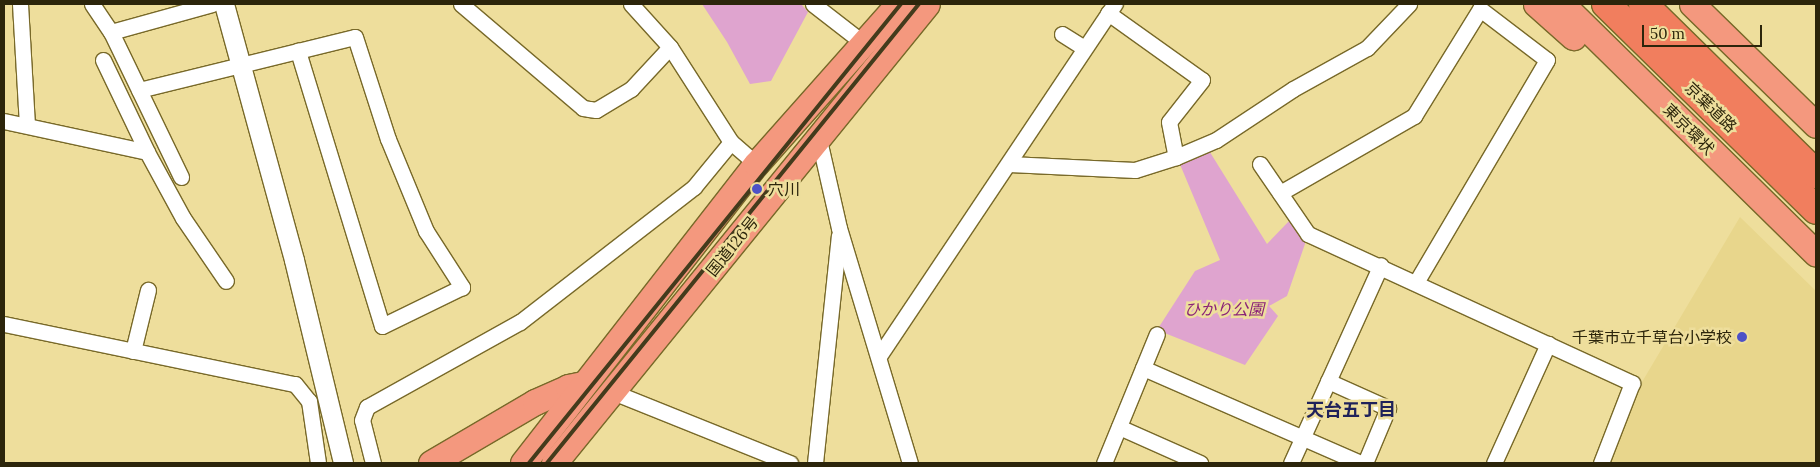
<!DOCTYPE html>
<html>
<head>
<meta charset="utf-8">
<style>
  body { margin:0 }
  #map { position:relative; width:1820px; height:467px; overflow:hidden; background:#eede9c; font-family:Lora,"Noto Sans JP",serif }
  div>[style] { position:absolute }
  .built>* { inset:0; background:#e8d68c }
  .green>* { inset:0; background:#dfa4cf }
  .roads { filter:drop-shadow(1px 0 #786929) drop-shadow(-1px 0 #786929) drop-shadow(0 1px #786929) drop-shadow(0 -1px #786929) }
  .minor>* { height:15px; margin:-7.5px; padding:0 7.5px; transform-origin:7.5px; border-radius:7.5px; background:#fff }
  .tertiary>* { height:19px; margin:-9.5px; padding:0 9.5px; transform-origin:9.5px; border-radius:9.5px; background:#fff }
  .trunk>* { height:25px; margin:-12.5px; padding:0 12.5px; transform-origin:12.5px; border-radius:12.5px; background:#f4987e }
  .motorway>* { height:28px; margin:-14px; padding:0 14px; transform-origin:14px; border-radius:14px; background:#f17e5e }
  .rail>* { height:4px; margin:-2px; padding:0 2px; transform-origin:2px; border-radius:2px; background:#433b1c }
  .dots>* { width:14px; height:14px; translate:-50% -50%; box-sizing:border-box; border:2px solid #eede9c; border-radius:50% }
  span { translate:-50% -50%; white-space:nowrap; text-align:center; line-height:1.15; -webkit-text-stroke:5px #eede9c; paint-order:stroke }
  .street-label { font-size:16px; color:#2c250b }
  .poi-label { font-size:16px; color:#2c250b }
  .left { translate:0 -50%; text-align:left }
  .right { translate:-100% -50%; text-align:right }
  .park-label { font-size:16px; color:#8a2277; font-style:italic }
  .neighbourhood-label { font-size:18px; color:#1f215a; font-weight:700 }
  .frame { position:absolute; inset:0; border:5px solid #2c250b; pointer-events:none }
  .scale { position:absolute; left:1642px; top:25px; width:120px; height:22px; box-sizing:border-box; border:2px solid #2c250b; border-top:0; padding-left:6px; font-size:15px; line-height:18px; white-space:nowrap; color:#2c250b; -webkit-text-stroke:4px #eede9c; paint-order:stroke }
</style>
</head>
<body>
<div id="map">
  <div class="built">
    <i style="clip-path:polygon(1740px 217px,1816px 291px,1816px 463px,1608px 463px,1642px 382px)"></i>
  </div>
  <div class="green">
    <i style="clip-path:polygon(702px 4px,801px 4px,808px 12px,771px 81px,750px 84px,727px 42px)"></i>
    <i style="clip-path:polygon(1208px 149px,1267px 244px,1290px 220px,1306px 241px,1287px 296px,1269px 306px,1278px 316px,1245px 365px,1157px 330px,1195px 271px,1220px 260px,1179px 162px)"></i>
  </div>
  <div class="roads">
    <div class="minor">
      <i style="left:20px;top:4px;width:121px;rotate:86.7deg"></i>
      <i style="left:92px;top:4px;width:34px;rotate:56deg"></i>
      <i style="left:111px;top:32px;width:161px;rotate:64.2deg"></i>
      <i style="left:461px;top:4px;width:160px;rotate:40.4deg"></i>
      <i style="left:583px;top:108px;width:6px;rotate:9deg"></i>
      <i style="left:589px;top:109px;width:7px;rotate:8deg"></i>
      <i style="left:596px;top:110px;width:41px;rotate:-31deg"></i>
      <i style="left:631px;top:89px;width:57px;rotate:-47.1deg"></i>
      <i style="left:631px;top:4px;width:58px;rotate:47.8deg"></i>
      <i style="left:670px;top:47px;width:113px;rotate:57.3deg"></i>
      <i style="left:731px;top:142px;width:33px;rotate:41deg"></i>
      <i style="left:813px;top:4px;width:62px;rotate:37.8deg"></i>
      <i style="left:1108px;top:13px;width:115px;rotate:35.5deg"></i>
      <i style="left:1202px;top:80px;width:53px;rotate:128.2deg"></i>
      <i style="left:1169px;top:122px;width:36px;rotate:79deg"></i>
      <i style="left:111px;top:32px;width:105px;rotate:-15.5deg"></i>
      <i style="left:1062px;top:34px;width:26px;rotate:32deg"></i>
      <i style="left:103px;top:60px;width:102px;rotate:64.4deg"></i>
      <i style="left:147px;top:152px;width:75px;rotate:61.4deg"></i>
      <i style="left:183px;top:218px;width:76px;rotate:55.7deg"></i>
      <i style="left:139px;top:90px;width:222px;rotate:-13.8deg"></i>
      <i style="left:355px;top:37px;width:107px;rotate:72.1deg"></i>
      <i style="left:388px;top:139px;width:100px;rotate:67.6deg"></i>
      <i style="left:426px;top:231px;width:67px;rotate:57.3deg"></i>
      <i style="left:462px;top:287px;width:89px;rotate:154deg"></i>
      <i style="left:382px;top:326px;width:288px;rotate:-107deg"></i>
      <i style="left:4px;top:121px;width:146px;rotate:12.2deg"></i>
      <i style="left:819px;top:140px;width:90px;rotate:77.2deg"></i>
      <i style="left:839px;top:228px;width:245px;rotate:73.2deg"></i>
      <i style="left:1009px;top:164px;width:126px;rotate:2.7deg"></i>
      <i style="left:1135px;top:170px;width:43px;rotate:-17.6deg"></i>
      <i style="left:1176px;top:157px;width:43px;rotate:-23deg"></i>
      <i style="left:1216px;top:140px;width:92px;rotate:-33.5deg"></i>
      <i style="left:1293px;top:89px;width:85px;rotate:-29deg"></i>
      <i style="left:1367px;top:48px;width:61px;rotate:-46.3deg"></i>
      <i style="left:1260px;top:164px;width:85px;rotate:55.6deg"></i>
      <i style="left:1308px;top:234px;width:357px;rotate:24.7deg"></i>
      <i style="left:1632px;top:383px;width:86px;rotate:111.2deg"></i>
      <i style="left:1280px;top:193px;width:155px;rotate:-29.9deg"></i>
      <i style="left:1414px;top:116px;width:126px;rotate:-58.3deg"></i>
      <i style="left:1480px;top:9px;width:84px;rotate:37.3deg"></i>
      <i style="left:1547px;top:60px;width:256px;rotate:120.5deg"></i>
      <i style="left:4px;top:324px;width:297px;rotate:11.7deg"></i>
      <i style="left:295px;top:384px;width:22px;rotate:51deg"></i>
      <i style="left:309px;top:401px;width:63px;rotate:81.7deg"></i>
      <i style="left:133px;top:351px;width:63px;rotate:-76.2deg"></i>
      <i style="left:879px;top:356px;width:424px;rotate:-56.2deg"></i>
      <i style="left:1143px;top:368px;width:237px;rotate:23.6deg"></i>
      <i style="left:1328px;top:381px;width:66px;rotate:24.2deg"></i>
      <i style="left:1388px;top:408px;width:60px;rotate:112.7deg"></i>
      <i style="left:613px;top:392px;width:191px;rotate:21.9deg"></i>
      <i style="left:1119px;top:427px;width:89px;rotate:24deg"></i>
      <i style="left:373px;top:463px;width:44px;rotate:-104.3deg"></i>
      <i style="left:362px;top:420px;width:14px;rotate:-69deg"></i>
      <i style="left:367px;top:407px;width:175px;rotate:-29.1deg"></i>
      <i style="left:520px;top:322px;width:220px;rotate:-37.8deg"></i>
      <i style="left:694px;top:187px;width:58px;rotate:-50.6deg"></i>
      <i style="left:815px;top:463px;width:229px;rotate:-84deg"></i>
      <i style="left:1104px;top:463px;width:139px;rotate:-67.7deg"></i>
      <i style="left:1291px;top:463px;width:217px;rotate:-65.6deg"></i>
      <i style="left:1494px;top:463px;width:131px;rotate:-65.6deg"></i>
    </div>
    <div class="tertiary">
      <i style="left:224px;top:4px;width:265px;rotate:74.7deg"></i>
      <i style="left:294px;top:260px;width:209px;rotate:76.4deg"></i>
    </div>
    <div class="trunk">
      <i style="left:1536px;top:4px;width:50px;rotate:41.7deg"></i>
      <i style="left:1562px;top:4px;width:356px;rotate:44.5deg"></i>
      <i style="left:1692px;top:4px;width:173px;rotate:44.3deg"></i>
      <i style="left:431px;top:463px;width:121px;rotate:-30.4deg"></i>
      <i style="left:535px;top:402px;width:36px;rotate:-24deg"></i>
      <i style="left:568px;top:387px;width:15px;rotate:-11deg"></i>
      <i style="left:523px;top:463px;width:379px;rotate:-52.1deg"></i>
      <i style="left:756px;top:164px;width:214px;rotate:-48.4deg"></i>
      <i style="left:554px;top:463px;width:591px;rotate:-50.9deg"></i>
    </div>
    <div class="motorway">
      <i style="left:1606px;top:4px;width:294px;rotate:44.4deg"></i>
      <i style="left:1643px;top:4px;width:243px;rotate:44.5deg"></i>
    </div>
  </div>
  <div class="rail">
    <i style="left:529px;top:463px;width:591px;rotate:-50.98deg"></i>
    <i style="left:547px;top:463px;width:591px;rotate:-50.98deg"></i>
  </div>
  <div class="dots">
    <i style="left:757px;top:189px;background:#4d51c7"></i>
    <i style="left:1742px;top:337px;background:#4d51c7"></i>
  </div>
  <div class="street-label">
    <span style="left:1711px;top:107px;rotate:44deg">京葉道路</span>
    <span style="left:1689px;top:129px;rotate:45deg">東京環状</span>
    <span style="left:732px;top:246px;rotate:-51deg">国道126号</span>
  </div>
  <div class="poi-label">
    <span class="left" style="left:768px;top:189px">穴川</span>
    <span class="right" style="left:1732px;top:337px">千葉市立千草台小学校</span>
  </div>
  <div class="park-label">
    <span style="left:1224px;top:309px">ひかり公園</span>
  </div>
  <div class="neighbourhood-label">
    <span style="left:1351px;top:410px">天台五丁目</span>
  </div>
  <div class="frame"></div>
  <div class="scale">50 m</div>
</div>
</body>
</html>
